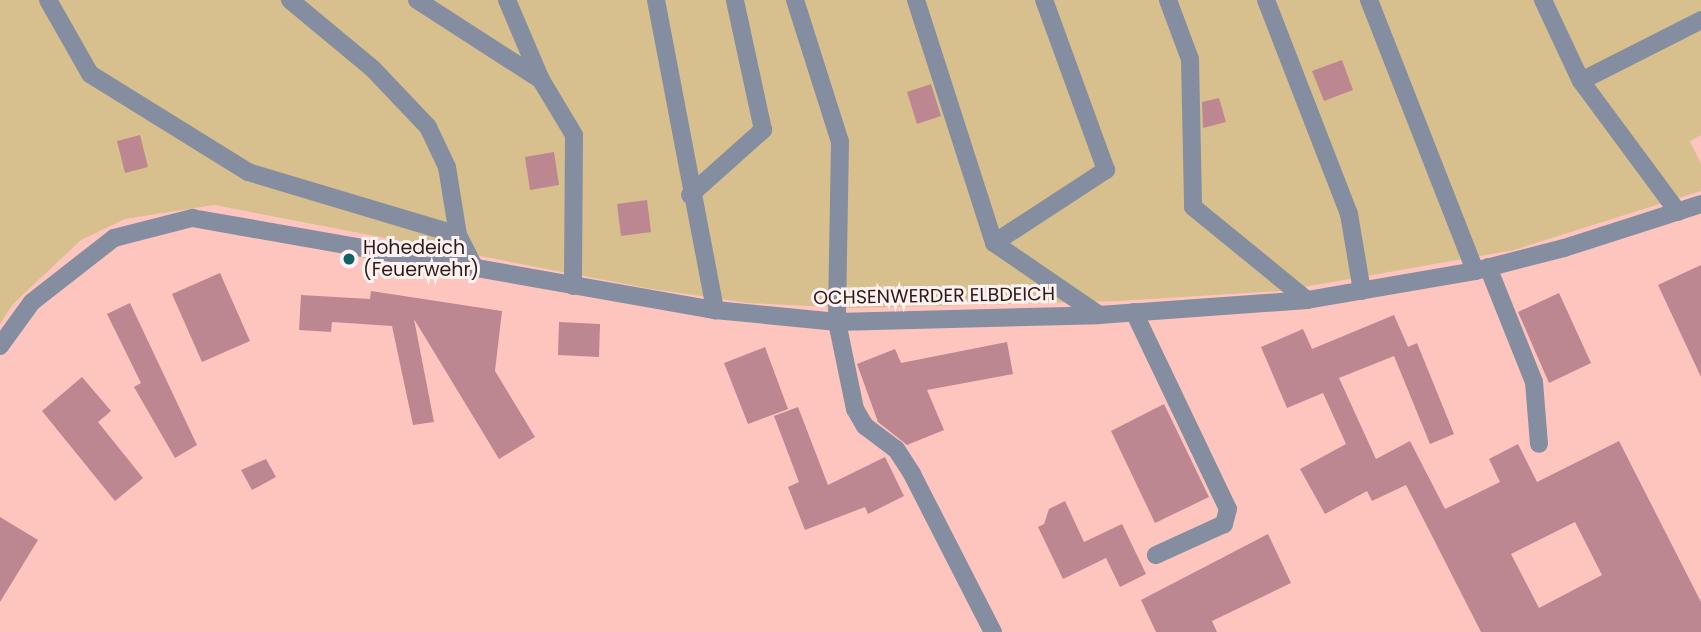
<!DOCTYPE html>
<html>
<head>
<meta charset="utf-8">
<style>
  body { margin:0 }
  #map { position:relative; width:1701px; height:632px; overflow:hidden; background:#fec5be; font-family:Poppins,sans-serif }
  div>[style] { position:absolute }
  .green>* { inset:0; background:#d7c08e }
  .building>* { inset:0; background:#bd8792 }
  .minor>* { height:18px; margin:-9px; padding:0 9px; transform-origin:9px; border-radius:9px; background:#858ea1 }
  .dots>* { width:19px; height:19px; translate:-50% -50%; box-sizing:border-box; border:4px solid #fff2f1; border-radius:50% }
  span { translate:-50% -50%; white-space:nowrap; text-align:center; line-height:1.15; -webkit-text-stroke:6px #fff2f1; paint-order:stroke }
  .poi-label { font-size:19px; color:#301b19 }
  .left { translate:0 -50%; text-align:left }
  .street-label { font-size:19px; color:#301b19 }
</style>
</head>
<body>
<div id="map">
  <div class="green">
    <i style="clip-path:polygon(0 0,1701px 0,1701px 135px,1690px 141px,1701px 164px,1701px 191px,1514px 250px,1281px 291px,1118px 301px,852px 308px,748px 303px,646px 288px,214px 205px,125px 219px,81px 240px,13px 304px,0 324px)"></i>
  </div>
  <div class="building">
    <i style="clip-path:polygon(1342px 60px,1353px 90px,1324px 101px,1312px 71px)"></i>
    <i style="clip-path:polygon(931px 84px,941px 116px,917px 124px,907px 92px)"></i>
    <i style="clip-path:polygon(1219px 98px,1226px 122px,1203px 128px,1202px 102px)"></i>
    <i style="clip-path:polygon(140px 135px,148px 167px,125px 173px,117px 141px)"></i>
    <i style="clip-path:polygon(554px 152px,559px 185px,530px 190px,525px 157px)"></i>
    <i style="clip-path:polygon(647px 200px,651px 232px,621px 236px,617px 204px)"></i>
    <i style="clip-path:polygon(1701px 265px,1701px 377px,1658px 285px)"></i>
    <i style="clip-path:polygon(220px 273px,250px 341px,202px 362px,172px 294px)"></i>
    <i style="clip-path:polygon(371px 291px,502px 311px,495px 371px,535px 437px,499px 459px,414px 319px,434px 422px,413px 425px,392px 326px,332px 322px,331px 332px,299px 330px,301px 295px,370px 299px)"></i>
    <i style="clip-path:polygon(1559px 293px,1591px 363px,1549px 383px,1518px 312px)"></i>
    <i style="clip-path:polygon(130px 303px,197px 445px,175px 458px,134px 387px,141px 383px,107px 314px)"></i>
    <i style="clip-path:polygon(evenodd,1394px 315px,1408px 347px,1417px 343px,1454px 434px,1430px 444px,1394px 356px,1339px 378px,1376px 459px,1410px 441px,1445px 509px,1500px 482px,1489px 459px,1518px 444px,1537px 482px,1619px 441px,1701px 602px,1701px 632px,1481px 632px,1406px 485px,1372px 501px,1367px 491px,1325px 514px,1300px 469px,1346px 444px,1323px 393px,1287px 408px,1261px 347px,1303px 329px,1312px 349px,1394px 315px,1575px 522px,1602px 575px,1539px 608px,1511px 554px,1575px 522px)"></i>
    <i style="clip-path:polygon(559px 322px,600px 324px,599px 357px,558px 355px)"></i>
    <i style="clip-path:polygon(1007px 342px,1013px 374px,927px 390px,944px 430px,907px 445px,878px 422px,857px 364px,895px 349px,901px 363px)"></i>
    <i style="clip-path:polygon(765px 347px,788px 409px,748px 424px,724px 363px)"></i>
    <i style="clip-path:polygon(82px 377px,111px 411px,98px 422px,143px 478px,115px 501px,42px 411px)"></i>
    <i style="clip-path:polygon(1164px 404px,1209px 497px,1155px 523px,1111px 431px)"></i>
    <i style="clip-path:polygon(798px 407px,828px 485px,885px 457px,904px 496px,868px 514px,865px 507px,805px 530px,788px 487px,799px 482px,774px 416px)"></i>
    <i style="clip-path:polygon(266px 459px,276px 477px,252px 490px,241px 470px)"></i>
    <i style="clip-path:polygon(1065px 501px,1084px 542px,1122px 524px,1146px 574px,1120px 587px,1106px 558px,1063px 579px,1038px 527px,1044px 524px,1049px 509px)"></i>
    <i style="clip-path:polygon(0 517px,38px 540px,0 602px)"></i>
    <i style="clip-path:polygon(1268px 534px,1291px 583px,1212px 621px,1217px 632px,1156px 632px,1141px 600px)"></i>
  </div>
  <div class="minor">
    <i style="left:48px;top:0;width:85px;rotate:60.4deg"></i>
    <i style="left:90px;top:74px;width:186px;rotate:31.8deg"></i>
    <i style="left:248px;top:172px;width:219px;rotate:16.7deg"></i>
    <i style="left:290px;top:0;width:108px;rotate:39.7deg"></i>
    <i style="left:373px;top:69px;width:80px;rotate:46.5deg"></i>
    <i style="left:428px;top:127px;width:44px;rotate:64.6deg"></i>
    <i style="left:447px;top:167px;width:69px;rotate:80.8deg"></i>
    <i style="left:458px;top:235px;width:38px;rotate:63deg"></i>
    <i style="left:417px;top:0;width:148px;rotate:32.8deg"></i>
    <i style="left:507px;top:0;width:87px;rotate:67deg"></i>
    <i style="left:541px;top:80px;width:64px;rotate:59deg"></i>
    <i style="left:574px;top:135px;width:151px;rotate:90.4deg"></i>
    <i style="left:656px;top:0;width:316px;rotate:79.2deg"></i>
    <i style="left:795px;top:0;width:149px;rotate:72.4deg"></i>
    <i style="left:840px;top:142px;width:180px;rotate:91deg"></i>
    <i style="left:837px;top:322px;width:89px;rotate:78.3deg"></i>
    <i style="left:855px;top:409px;width:20px;rotate:60deg"></i>
    <i style="left:865px;top:426px;width:39px;rotate:37deg"></i>
    <i style="left:896px;top:449px;width:30px;rotate:57deg"></i>
    <i style="left:912px;top:474px;width:178px;rotate:62.9deg"></i>
    <i style="left:916px;top:0;width:255px;rotate:72.2deg"></i>
    <i style="left:994px;top:243px;width:127px;rotate:34.4deg"></i>
    <i style="left:1168px;top:0;width:63px;rotate:69.6deg"></i>
    <i style="left:1190px;top:59px;width:148px;rotate:88.8deg"></i>
    <i style="left:1193px;top:207px;width:147px;rotate:39.2deg"></i>
    <i style="left:1266px;top:0;width:230px;rotate:68.8deg"></i>
    <i style="left:1349px;top:214px;width:78px;rotate:80.4deg"></i>
    <i style="left:1369px;top:0;width:291px;rotate:68.6deg"></i>
    <i style="left:1543px;top:0;width:89px;rotate:64.9deg"></i>
    <i style="left:1581px;top:81px;width:163px;rotate:53.5deg"></i>
    <i style="left:1581px;top:81px;width:135px;rotate:-26.9deg"></i>
    <i style="left:690px;top:195px;width:98px;rotate:-41.7deg"></i>
    <i style="left:763px;top:130px;width:133px;rotate:-102.2deg"></i>
    <i style="left:994px;top:243px;width:134px;rotate:-33.1deg"></i>
    <i style="left:1106px;top:170px;width:181px;rotate:-110deg"></i>
    <i style="left:1488px;top:267px;width:124px;rotate:68.2deg"></i>
    <i style="left:1534px;top:382px;width:62px;rotate:85.4deg"></i>
    <i style="left:1134px;top:312px;width:218px;rotate:64.5deg"></i>
    <i style="left:1228px;top:509px;width:16px;rotate:105deg"></i>
    <i style="left:1224px;top:524px;width:75px;rotate:155.5deg"></i>
    <i style="left:0;top:346px;width:54px;rotate:-54deg"></i>
    <i style="left:32px;top:302px;width:104px;rotate:-38deg"></i>
    <i style="left:114px;top:238px;width:81px;rotate:-14.4deg"></i>
    <i style="left:192px;top:218px;width:531px;rotate:9.98deg"></i>
    <i style="left:715px;top:310px;width:123px;rotate:5.6deg"></i>
    <i style="left:837px;top:322px;width:262px;rotate:-1.5deg"></i>
    <i style="left:1099px;top:315px;width:209px;rotate:-4.1deg"></i>
    <i style="left:1307px;top:300px;width:170px;rotate:-9.8deg"></i>
    <i style="left:1475px;top:271px;width:92px;rotate:-14.5deg"></i>
    <i style="left:1564px;top:248px;width:144px;rotate:-17.8deg"></i>
  </div>
  <div class="dots">
    <i style="left:349px;top:259px;background:#116169"></i>
  </div>
  <div class="poi-label">
    <span class="left" style="left:363px;top:259px">Hohedeich<br>(Feuerwehr)</span>
  </div>
  <div class="street-label">
    <span style="left:934px;top:296px;rotate:-1deg">OCHSENWERDER ELBDEICH</span>
  </div>
</div>
</body>
</html>
